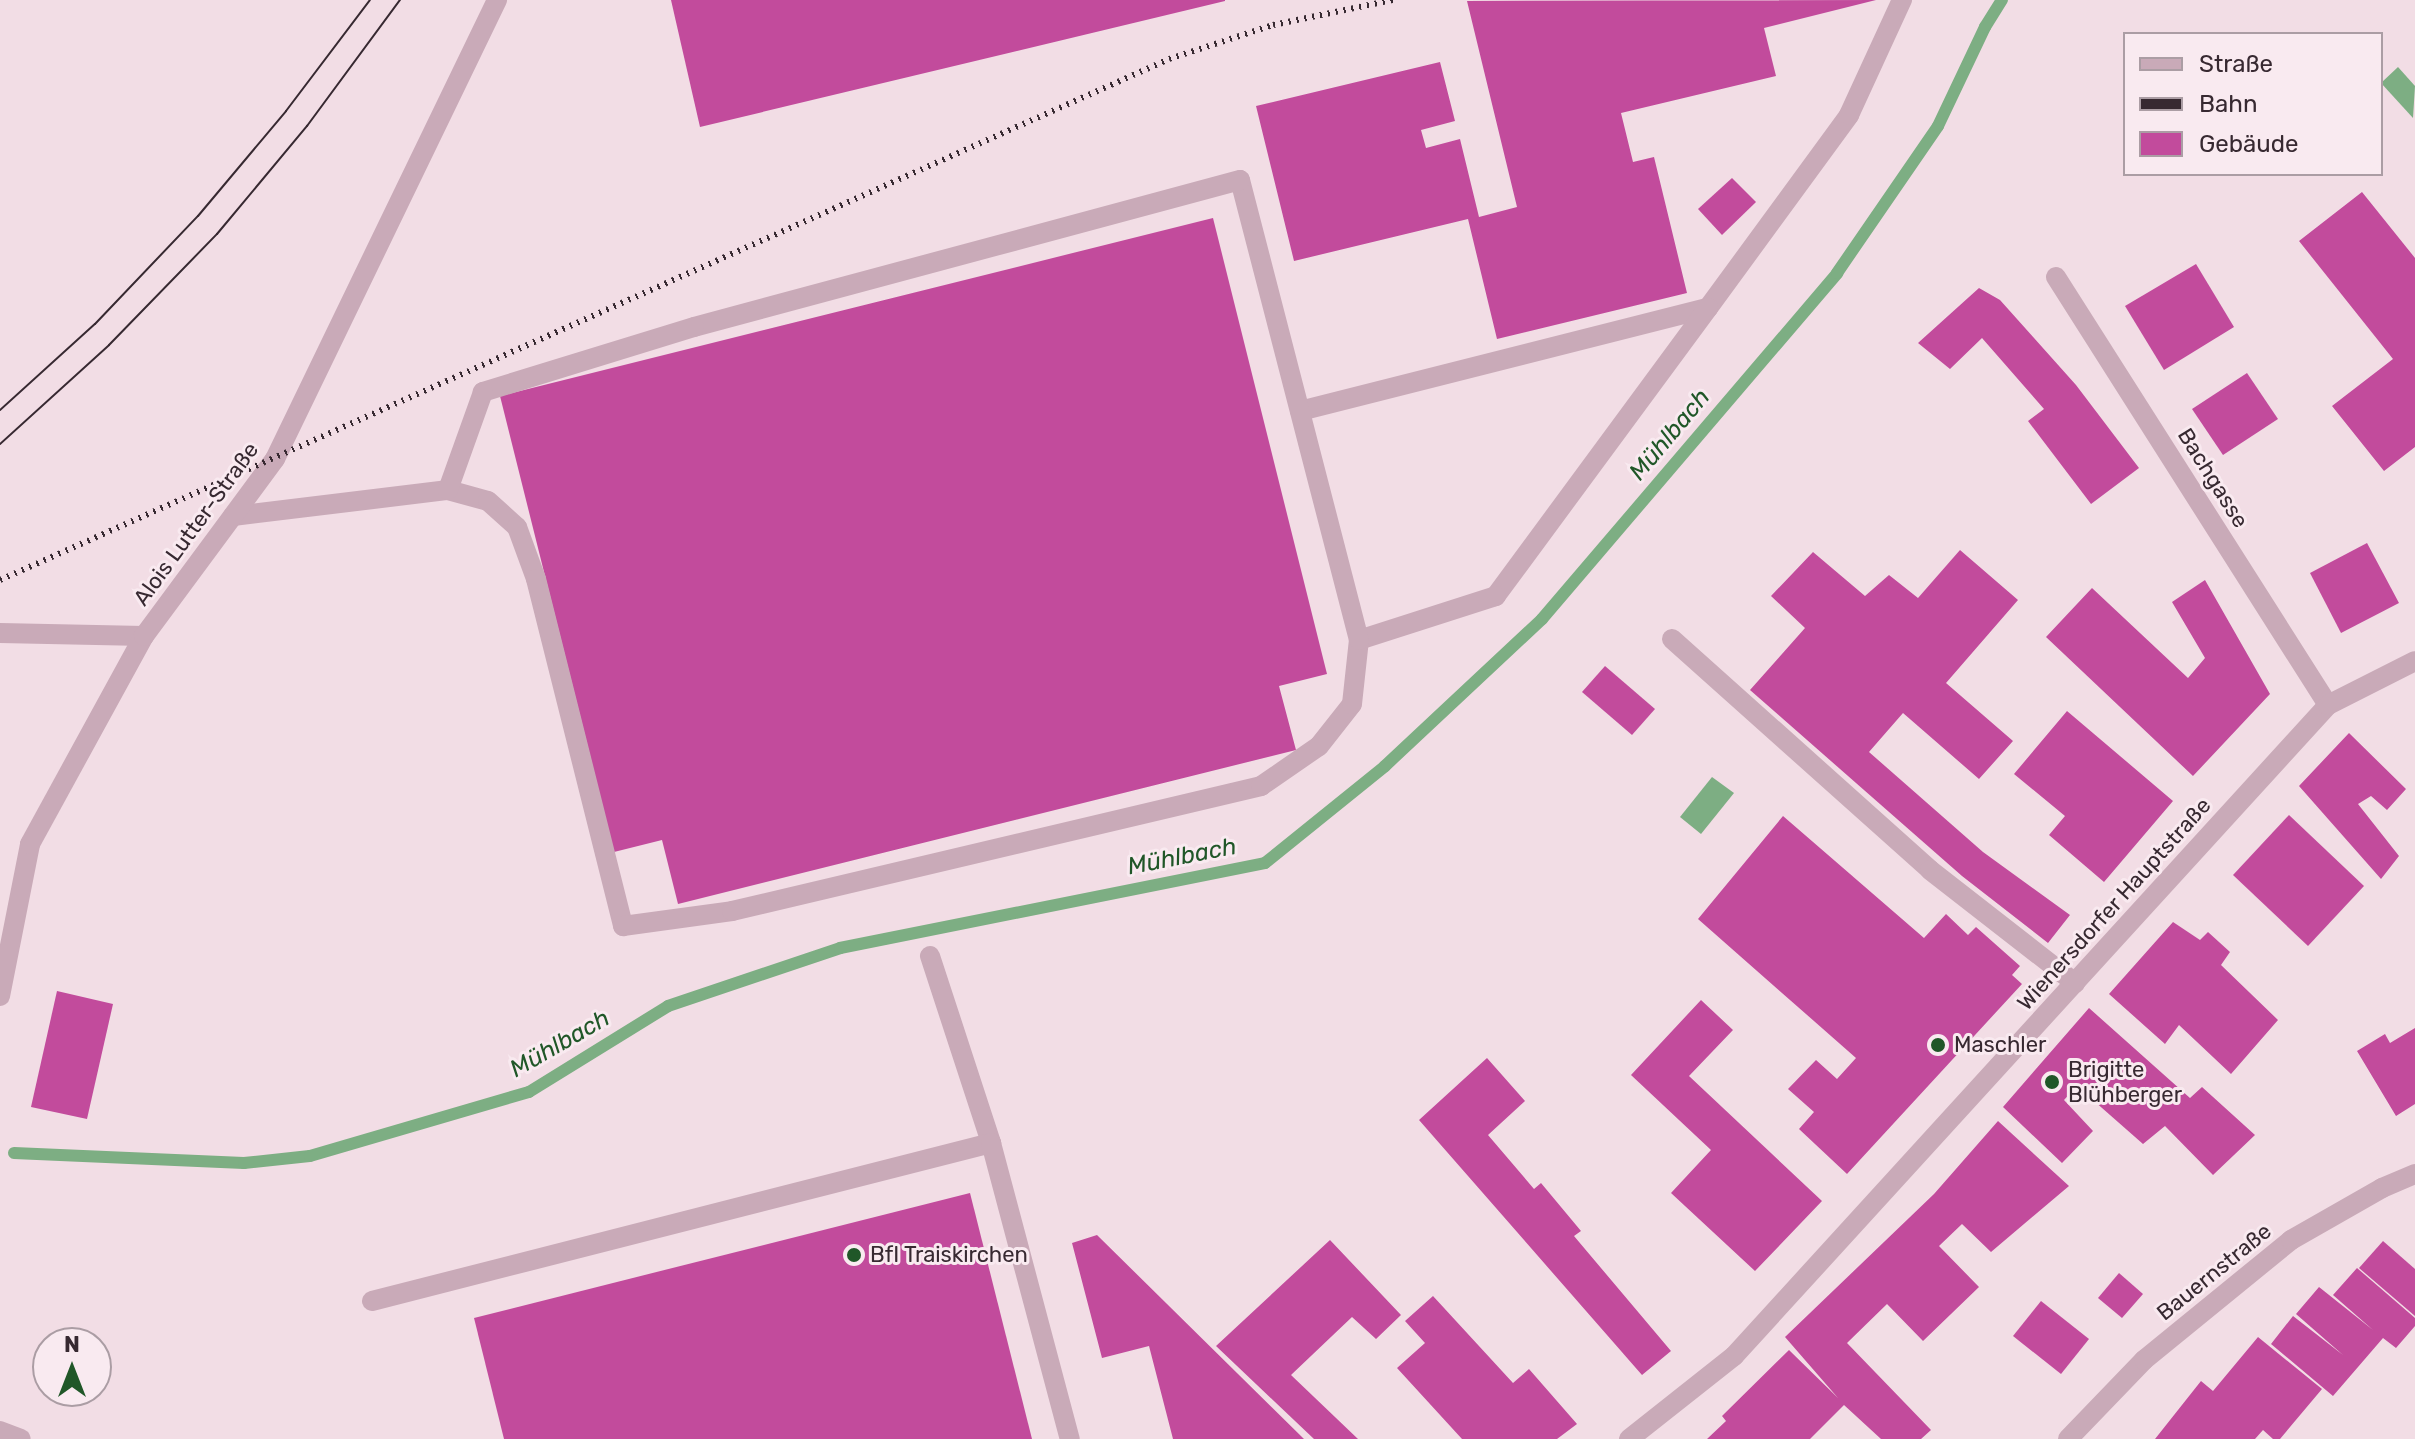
<!DOCTYPE html>
<html>
<head>
<meta charset="utf-8">
<style>
  body { margin:0 }
  #map { position:relative; width:2415px; height:1439px; overflow:hidden; background:#f2dde5; font-family:Rubik,sans-serif }
  div>[style] { position:absolute }
  .water>* { inset:0; background:#7dae83 }
  .stream>* { height:12px; margin:-6px; padding:0 6px; transform-origin:6px; border-radius:6px; background:#7dae83 }
  .building>* { inset:0; background:#c24b9c }
  .minor>* { height:20px; margin:-10px; padding:0 10px; transform-origin:10px; border-radius:10px; background:#c9aab8 }
  .tram>* { height:2px; margin:-1px; padding:0 1px; transform-origin:1px; border-radius:1px; background:#372931 }
  .rail>* { height:6px; margin-top:-3px; transform-origin:0; background:repeating-linear-gradient(90deg,#372931 0 2px,transparent 0 8px) }
  .dots>* { width:22px; height:22px; translate:-50% -50%; box-sizing:border-box; border:4px solid #f9eaf0; border-radius:50% }
  span { translate:-50% -50%; white-space:nowrap; text-align:center; line-height:1.15; -webkit-text-stroke:6px #f9eaf0; paint-order:stroke }
  .street-label { font-size:22px; color:#372931 }
  .poi-label { font-size:22px; color:#372931 }
  .left { translate:0 -50%; text-align:left }
  .water-label { font-size:24px; color:#205728; font-style:italic }
  .legend { position:absolute; left:2123px; top:32px; width:260px; height:144px; box-sizing:border-box; background:#f9eaf0; border:2px solid #ab9da4; margin:0; padding:10px 14px; list-style:none; font-size:24px; color:#372931 }
  .legend li { display:flex; align-items:center; gap:16px; height:40px }
  .legend b { width:40px; border:2px solid #ab9da4 }
  .north { position:absolute; left:32px; top:1327px; width:80px; height:80px; box-sizing:border-box; background:#f9eaf0; border:2px solid #ab9da4; border-radius:50%; rotate:0deg; font-size:22px; font-weight:700; line-height:32px; text-align:center; color:#372931 }
  .north::after { content:''; display:block; margin:auto; width:28px; height:36px; background:#205728; clip-path:polygon(50% 0,100% 100%,50% 72%,0 100%) }
</style>
</head>
<body>
<div id="map">
  <div class="water">
    <i style="clip-path:polygon(2398px 67px,2415px 86px,2413px 118px,2381px 83px)"></i>
    <i style="clip-path:polygon(1712px 777px,1734px 793px,1701px 834px,1680px 817px)"></i>
  </div>
  <div class="stream">
    <i style="left:14px;top:1153px;width:230px;rotate:2.5deg"></i>
    <i style="left:244px;top:1163px;width:66px;rotate:-6.1deg"></i>
    <i style="left:310px;top:1156px;width:228px;rotate:-16.3deg"></i>
    <i style="left:529px;top:1092px;width:163px;rotate:-31.7deg"></i>
    <i style="left:668px;top:1006px;width:182px;rotate:-18.6deg"></i>
    <i style="left:840px;top:948px;width:433px;rotate:-11.3deg"></i>
    <i style="left:1265px;top:863px;width:154px;rotate:-38.9deg"></i>
    <i style="left:1385px;top:766px;width:215px;rotate:-43.1deg"></i>
    <i style="left:1542px;top:619px;width:455px;rotate:-49.5deg"></i>
    <i style="left:1837px;top:273px;width:178px;rotate:-55.5deg"></i>
    <i style="left:1938px;top:126px;width:110px;rotate:-64.6deg"></i>
    <i style="left:1985px;top:27px;width:32px;rotate:-58deg"></i>
  </div>
  <div class="building">
    <i style="clip-path:polygon(671px 0,1225px 0,1225px 1px,700px 127px)"></i>
    <i style="clip-path:polygon(1876px 0,1764px 28px,1776px 76px,1621px 113px,1633px 162px,1654px 157px,1687px 293px,1497px 339px,1468px 219px,1294px 261px,1256px 106px,1440px 62px,1455px 121px,1421px 130px,1426px 148px,1460px 139px,1479px 217px,1517px 207px,1467px 1px)"></i>
    <i style="clip-path:polygon(1732px 178px,1756px 202px,1722px 235px,1698px 209px)"></i>
    <i style="clip-path:polygon(2362px 192px,2415px 258px,2415px 447px,2384px 471px,2332px 406px,2393px 359px,2299px 241px)"></i>
    <i style="clip-path:polygon(1213px 218px,1327px 674px,1279px 686px,1296px 750px,678px 904px,662px 840px,614px 852px,500px 396px)"></i>
    <i style="clip-path:polygon(2196px 264px,2234px 327px,2164px 370px,2125px 306px)"></i>
    <i style="clip-path:polygon(1979px 288px,2000px 300px,2076px 385px,2139px 468px,2091px 504px,2028px 421px,2044px 409px,1982px 338px,1950px 369px,1918px 343px)"></i>
    <i style="clip-path:polygon(2247px 373px,2278px 419px,2223px 455px,2192px 409px)"></i>
    <i style="clip-path:polygon(2367px 543px,2399px 603px,2341px 633px,2310px 573px)"></i>
    <i style="clip-path:polygon(1960px 550px,2018px 600px,1946px 683px,2013px 741px,1979px 779px,1903px 713px,1869px 752px,1983px 852px,2070px 915px,2048px 943px,1962px 876px,1750px 690px,1805px 628px,1771px 596px,1813px 552px,1865px 596px,1889px 575px,1918px 598px)"></i>
    <i style="clip-path:polygon(2205px 580px,2270px 694px,2193px 776px,2046px 637px,2092px 588px,2188px 678px,2205px 658px,2172px 602px)"></i>
    <i style="clip-path:polygon(1605px 666px,1655px 709px,1632px 735px,1582px 692px)"></i>
    <i style="clip-path:polygon(2067px 711px,2173px 801px,2104px 882px,2049px 835px,2065px 816px,2014px 774px)"></i>
    <i style="clip-path:polygon(2349px 733px,2406px 789px,2387px 810px,2371px 796px,2358px 804px,2399px 856px,2381px 879px,2299px 786px)"></i>
    <i style="clip-path:polygon(2289px 815px,2364px 886px,2308px 946px,2233px 875px)"></i>
    <i style="clip-path:polygon(1783px 816px,1924px 938px,1946px 914px,1968px 935px,1976px 927px,2020px 966px,2012px 975px,2022px 984px,1847px 1174px,1799px 1129px,1814px 1112px,1788px 1089px,1816px 1060px,1837px 1079px,1856px 1058px,1698px 919px)"></i>
    <i style="clip-path:polygon(2173px 922px,2200px 940px,2208px 932px,2230px 952px,2221px 965px,2278px 1020px,2231px 1074px,2179px 1025px,2165px 1044px,2109px 994px)"></i>
    <i style="clip-path:polygon(57px 991px,113px 1004px,87px 1119px,31px 1107px)"></i>
    <i style="clip-path:polygon(1701px 1000px,1733px 1030px,1689px 1076px,1822px 1201px,1755px 1271px,1671px 1193px,1711px 1150px,1631px 1075px)"></i>
    <i style="clip-path:polygon(2089px 1008px,2190px 1098px,2202px 1087px,2255px 1135px,2213px 1175px,2165px 1126px,2143px 1144px,2077px 1086px,2064px 1100px,2093px 1131px,2062px 1163px,2003px 1107px)"></i>
    <i style="clip-path:polygon(2415px 1028px,2415px 1104px,2396px 1116px,2357px 1051px,2385px 1034px,2390px 1043px)"></i>
    <i style="clip-path:polygon(1487px 1058px,1525px 1101px,1488px 1135px,1534px 1189px,1541px 1183px,1581px 1231px,1574px 1236px,1671px 1351px,1642px 1375px,1419px 1120px)"></i>
    <i style="clip-path:polygon(1998px 1121px,2069px 1186px,1991px 1252px,1962px 1224px,1939px 1246px,1979px 1287px,1923px 1341px,1887px 1304px,1847px 1343px,1931px 1430px,1921px 1439px,1881px 1439px,1844px 1405px,1810px 1439px,1707px 1439px,1726px 1421px,1722px 1416px,1789px 1350px,1838px 1398px,1785px 1337px,1934px 1194px)"></i>
    <i style="clip-path:polygon(970px 1193px,1032px 1439px,504px 1439px,474px 1318px)"></i>
    <i style="clip-path:polygon(1097px 1235px,1304px 1439px,1173px 1439px,1149px 1346px,1102px 1358px,1072px 1243px)"></i>
    <i style="clip-path:polygon(1330px 1240px,1401px 1315px,1376px 1339px,1352px 1317px,1291px 1375px,1358px 1439px,1314px 1439px,1216px 1346px)"></i>
    <i style="clip-path:polygon(2383px 1241px,2415px 1269px,2415px 1316px,2359px 1268px)"></i>
    <i style="clip-path:polygon(2357px 1268px,2415px 1318px,2415px 1326px,2396px 1348px,2383px 1338px,2333px 1396px,2271px 1344px,2293px 1316px,2343px 1355px,2296px 1314px,2319px 1287px,2373px 1330px,2333px 1295px)"></i>
    <i style="clip-path:polygon(2119px 1273px,2143px 1294px,2122px 1318px,2098px 1298px)"></i>
    <i style="clip-path:polygon(1433px 1296px,1513px 1383px,1529px 1369px,1577px 1424px,1557px 1439px,1462px 1439px,1397px 1368px,1425px 1343px,1405px 1321px)"></i>
    <i style="clip-path:polygon(2041px 1301px,2089px 1339px,2061px 1374px,2013px 1336px)"></i>
    <i style="clip-path:polygon(2258px 1337px,2322px 1389px,2280px 1439px,2273px 1439px,2263px 1430px,2255px 1439px,2155px 1439px,2201px 1381px,2213px 1391px)"></i>
  </div>
  <div class="minor">
    <i style="left:2056px;top:277px;width:507px;rotate:57.56deg"></i>
    <i style="left:1708px;top:308px;width:239px;rotate:-53.8deg"></i>
    <i style="left:1849px;top:115px;width:127px;rotate:-65.3deg"></i>
    <i style="left:1300px;top:411px;width:421px;rotate:-14.2deg"></i>
    <i style="left:1708px;top:308px;width:358px;rotate:126.4deg"></i>
    <i style="left:1496px;top:596px;width:144px;rotate:162.2deg"></i>
    <i style="left:233px;top:516px;width:217px;rotate:-6.9deg"></i>
    <i style="left:448px;top:490px;width:41px;rotate:15.4deg"></i>
    <i style="left:488px;top:501px;width:39px;rotate:42deg"></i>
    <i style="left:517px;top:527px;width:55px;rotate:69.9deg"></i>
    <i style="left:536px;top:579px;width:358px;rotate:75.9deg"></i>
    <i style="left:623px;top:926px;width:110px;rotate:-7.8deg"></i>
    <i style="left:732px;top:911px;width:544px;rotate:-13.29deg"></i>
    <i style="left:1261px;top:786px;width:70px;rotate:-34.6deg"></i>
    <i style="left:1319px;top:746px;width:53px;rotate:-51.8deg"></i>
    <i style="left:1352px;top:704px;width:64px;rotate:-83.8deg"></i>
    <i style="left:1359px;top:640px;width:475px;rotate:-104.5deg"></i>
    <i style="left:1240px;top:180px;width:565px;rotate:164.93deg"></i>
    <i style="left:694px;top:327px;width:221px;rotate:162.9deg"></i>
    <i style="left:483px;top:392px;width:104px;rotate:109.7deg"></i>
    <i style="left:0;top:633px;width:144px;rotate:1.2deg"></i>
    <i style="left:1672px;top:639px;width:346px;rotate:41.8deg"></i>
    <i style="left:1930px;top:870px;width:184px;rotate:37.9deg"></i>
    <i style="left:930px;top:956px;width:197px;rotate:71.9deg"></i>
    <i style="left:0;top:996px;width:155px;rotate:-78.8deg"></i>
    <i style="left:30px;top:844px;width:237px;rotate:-61.3deg"></i>
    <i style="left:144px;top:636px;width:220px;rotate:-53.5deg"></i>
    <i style="left:275px;top:459px;width:510px;rotate:-64.19deg"></i>
    <i style="left:372px;top:1301px;width:639px;rotate:-14.32deg"></i>
    <i style="left:991px;top:1143px;width:306px;rotate:75.1deg"></i>
    <i style="left:0;top:1431px;width:22px;rotate:21deg"></i>
    <i style="left:1629px;top:1439px;width:134px;rotate:-38.3deg"></i>
    <i style="left:1734px;top:1356px;width:881px;rotate:-47.62deg"></i>
    <i style="left:2328px;top:705px;width:97px;rotate:-26.8deg"></i>
    <i style="left:2068px;top:1439px;width:110px;rotate:-46.1deg"></i>
    <i style="left:2144px;top:1360px;width:190px;rotate:-39.2deg"></i>
    <i style="left:2291px;top:1240px;width:105px;rotate:-29.7deg"></i>
    <i style="left:2382px;top:1188px;width:36px;rotate:-23deg"></i>
  </div>
  <div class="tram">
    <i style="left:0;top:410px;width:128px;rotate:-42.2deg"></i>
    <i style="left:95px;top:324px;width:149px;rotate:-46.4deg"></i>
    <i style="left:198px;top:216px;width:137px;rotate:-50deg"></i>
    <i style="left:286px;top:111px;width:139px;rotate:-52.9deg"></i>
    <i style="left:0;top:444px;width:147px;rotate:-42.2deg"></i>
    <i style="left:109px;top:345px;width:155px;rotate:-45.8deg"></i>
    <i style="left:217px;top:234px;width:141px;rotate:-50.2deg"></i>
    <i style="left:307px;top:126px;width:157px;rotate:-53.6deg"></i>
  </div>
  <div class="rail">
    <i style="left:0;top:580px;width:1280px;rotate:-24.02deg"></i>
    <i style="left:1169px;top:59px;width:109px;rotate:-18.1deg"></i>
    <i style="left:1273px;top:25px;width:123px;rotate:-11.8deg"></i>
  </div>
  <div class="dots">
    <i style="left:1938px;top:1045px;background:#205728"></i>
    <i style="left:2052px;top:1082px;background:#205728"></i>
    <i style="left:854px;top:1255px;background:#205728"></i>
  </div>
  <div class="street-label">
    <span style="left:2213px;top:478px;rotate:58deg">Bachgasse</span>
    <span style="left:196px;top:524px;rotate:-54deg">Alois Lutter-Straße</span>
    <span style="left:2114px;top:904px;rotate:-48deg">Wienersdorfer Hauptstraße</span>
    <span style="left:2214px;top:1272px;rotate:-39deg">Bauernstraße</span>
  </div>
  <div class="poi-label">
    <span class="left" style="left:1954px;top:1045px">Maschler</span>
    <span class="left" style="left:2068px;top:1082px">Brigitte<br>Blühberger</span>
    <span class="left" style="left:870px;top:1255px">BfI Traiskirchen</span>
  </div>
  <div class="water-label">
    <span style="left:1670px;top:435px;rotate:-50deg">Mühlbach</span>
    <span style="left:1182px;top:857px;rotate:-11deg">Mühlbach</span>
    <span style="left:560px;top:1044px;rotate:-30deg">Mühlbach</span>
  </div>
  <ul class="legend">
  <li><b style="height:10px;background:#c9aab8"></b>Straße</li>
  <li><b style="height:10px;background:#372931"></b>Bahn</li>
  <li><b style="height:22px;background:#c24b9c"></b>Gebäude</li>
  </ul>
  <div class="north">N</div>
</div>
</body>
</html>
